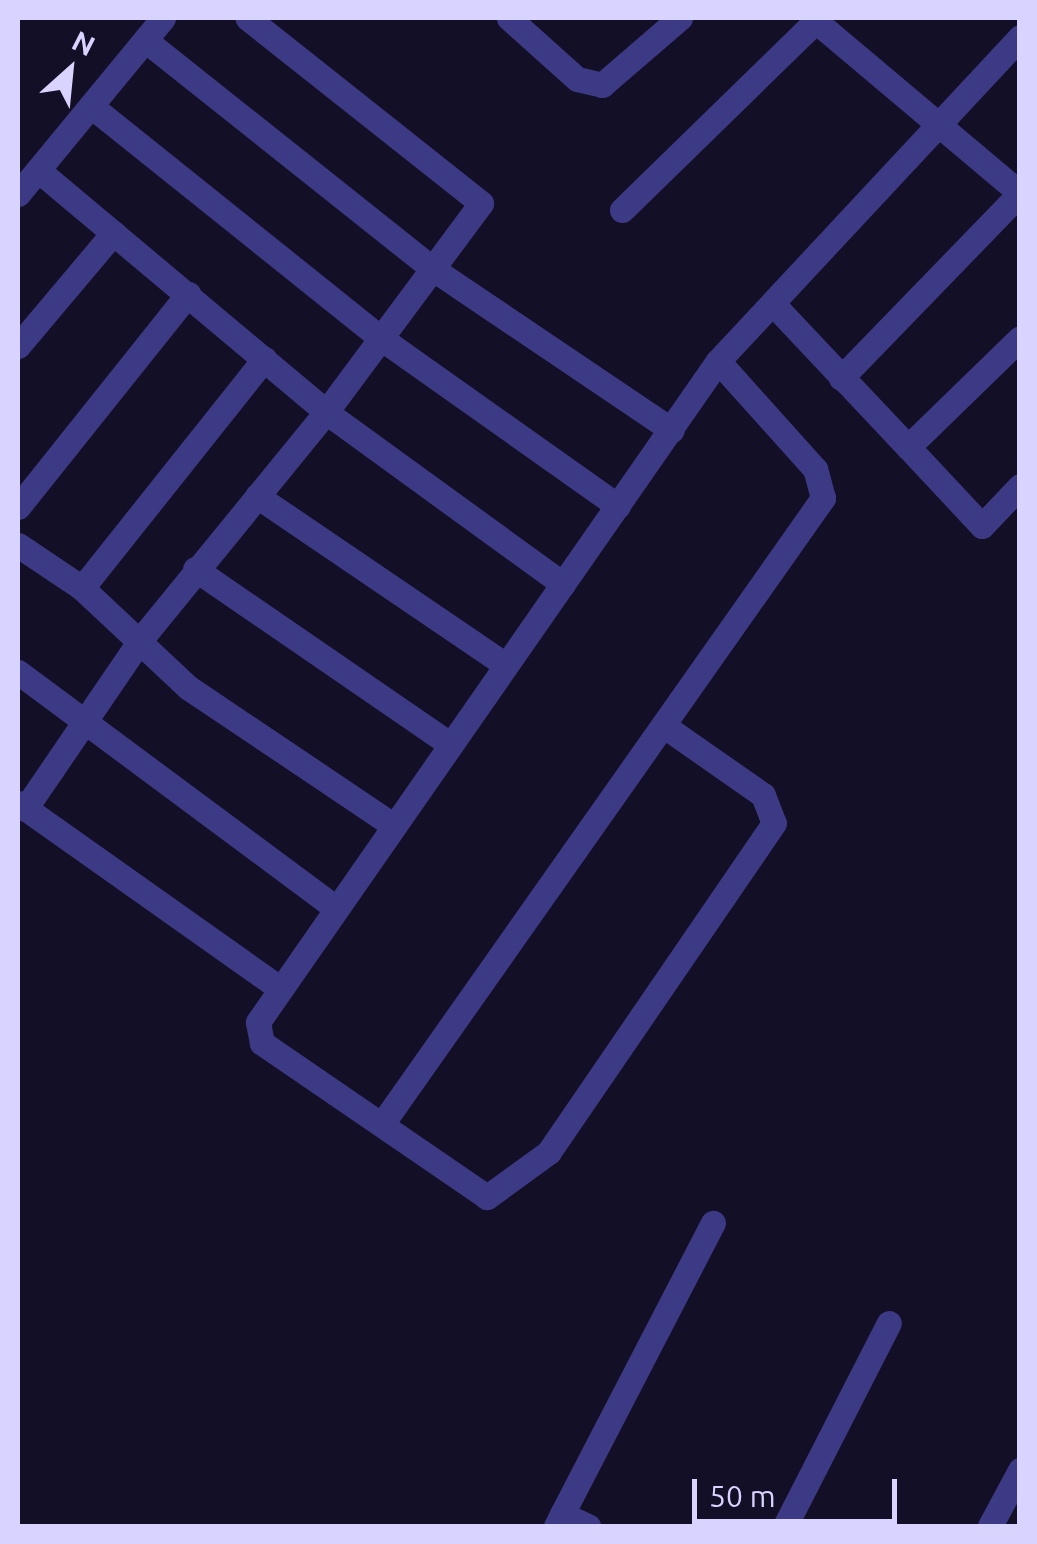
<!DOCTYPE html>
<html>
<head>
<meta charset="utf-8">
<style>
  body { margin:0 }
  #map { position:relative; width:1037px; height:1544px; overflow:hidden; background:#130f26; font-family:Ubuntu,sans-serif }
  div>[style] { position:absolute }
  .street>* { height:25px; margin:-12.5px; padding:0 12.5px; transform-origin:12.5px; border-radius:12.5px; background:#3d3a85 }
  span { translate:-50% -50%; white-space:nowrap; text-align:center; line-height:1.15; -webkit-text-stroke:10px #130f26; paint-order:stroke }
  .frame { position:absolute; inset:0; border:20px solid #d9d4ff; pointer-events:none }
  .north { position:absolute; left:20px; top:20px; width:100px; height:100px; -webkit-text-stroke:8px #130f26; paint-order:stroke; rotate:27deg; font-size:28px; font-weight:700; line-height:40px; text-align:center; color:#d9d4ff }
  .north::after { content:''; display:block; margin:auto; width:35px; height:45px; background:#d9d4ff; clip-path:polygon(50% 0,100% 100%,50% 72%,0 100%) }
  .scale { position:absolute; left:692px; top:1479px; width:205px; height:45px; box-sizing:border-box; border:5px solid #d9d4ff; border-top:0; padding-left:12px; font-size:30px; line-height:35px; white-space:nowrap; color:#d9d4ff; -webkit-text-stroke:8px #130f26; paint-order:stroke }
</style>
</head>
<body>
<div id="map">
  <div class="street">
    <i style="left:509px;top:18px;width:91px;rotate:41.9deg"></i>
    <i style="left:577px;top:79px;width:26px;rotate:13deg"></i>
    <i style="left:602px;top:85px;width:103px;rotate:-40.7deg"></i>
    <i style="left:812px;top:18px;width:272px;rotate:40.1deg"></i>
    <i style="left:145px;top:40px;width:368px;rotate:38.5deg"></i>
    <i style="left:433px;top:269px;width:288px;rotate:34deg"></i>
    <i style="left:91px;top:106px;width:373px;rotate:38.7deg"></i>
    <i style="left:382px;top:339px;width:289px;rotate:35.3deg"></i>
    <i style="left:38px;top:170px;width:376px;rotate:40deg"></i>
    <i style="left:326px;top:412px;width:293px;rotate:36deg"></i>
    <i style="left:18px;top:194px;width:228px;rotate:-50.5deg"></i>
    <i style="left:622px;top:210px;width:275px;rotate:-44.3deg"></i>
    <i style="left:775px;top:306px;width:194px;rotate:46.7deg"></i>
    <i style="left:908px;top:447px;width:156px;rotate:-44.2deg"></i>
    <i style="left:18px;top:346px;width:148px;rotate:-49.9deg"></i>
    <i style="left:841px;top:378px;width:257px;rotate:-45.9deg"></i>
    <i style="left:908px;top:447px;width:108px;rotate:46.9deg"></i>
    <i style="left:982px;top:526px;width:55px;rotate:-46.5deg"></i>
    <i style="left:257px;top:496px;width:301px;rotate:34.2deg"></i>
    <i style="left:18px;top:507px;width:273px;rotate:-51.4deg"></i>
    <i style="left:18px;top:545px;width:77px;rotate:33.9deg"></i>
    <i style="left:82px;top:588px;width:146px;rotate:43.1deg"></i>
    <i style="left:189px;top:688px;width:247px;rotate:33.9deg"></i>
    <i style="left:195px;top:569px;width:309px;rotate:34.5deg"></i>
    <i style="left:82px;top:588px;width:293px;rotate:-51.5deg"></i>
    <i style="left:18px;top:672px;width:396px;rotate:36.6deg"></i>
    <i style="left:667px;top:728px;width:117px;rotate:34.9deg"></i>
    <i style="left:763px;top:795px;width:30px;rotate:69deg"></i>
    <i style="left:774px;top:823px;width:399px;rotate:124.4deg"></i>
    <i style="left:549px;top:1152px;width:77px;rotate:144deg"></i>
    <i style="left:487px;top:1197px;width:273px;rotate:-145.6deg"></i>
    <i style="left:262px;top:1043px;width:21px;rotate:-101deg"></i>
    <i style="left:258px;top:1022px;width:805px;rotate:-55.17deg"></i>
    <i style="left:718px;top:361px;width:443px;rotate:-47deg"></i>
    <i style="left:18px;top:803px;width:322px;rotate:35.3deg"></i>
    <i style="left:25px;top:809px;width:206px;rotate:-55.7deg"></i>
    <i style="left:141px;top:639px;width:293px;rotate:-50.8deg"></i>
    <i style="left:326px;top:412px;width:260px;rotate:-53.4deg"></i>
    <i style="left:481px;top:203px;width:298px;rotate:-141.6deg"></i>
    <i style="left:382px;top:1124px;width:766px;rotate:-54.84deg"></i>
    <i style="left:823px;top:498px;width:30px;rotate:-105deg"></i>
    <i style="left:815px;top:469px;width:145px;rotate:-131.9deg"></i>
    <i style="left:562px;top:1514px;width:328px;rotate:-62.6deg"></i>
    <i style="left:556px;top:1526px;width:13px;rotate:-63deg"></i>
    <i style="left:562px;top:1514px;width:29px;rotate:25deg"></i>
    <i style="left:785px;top:1526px;width:228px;rotate:-62.9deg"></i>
    <i style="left:990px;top:1526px;width:64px;rotate:-61.8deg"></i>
  </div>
  <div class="frame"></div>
  <div class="north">N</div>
  <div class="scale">50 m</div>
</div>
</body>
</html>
